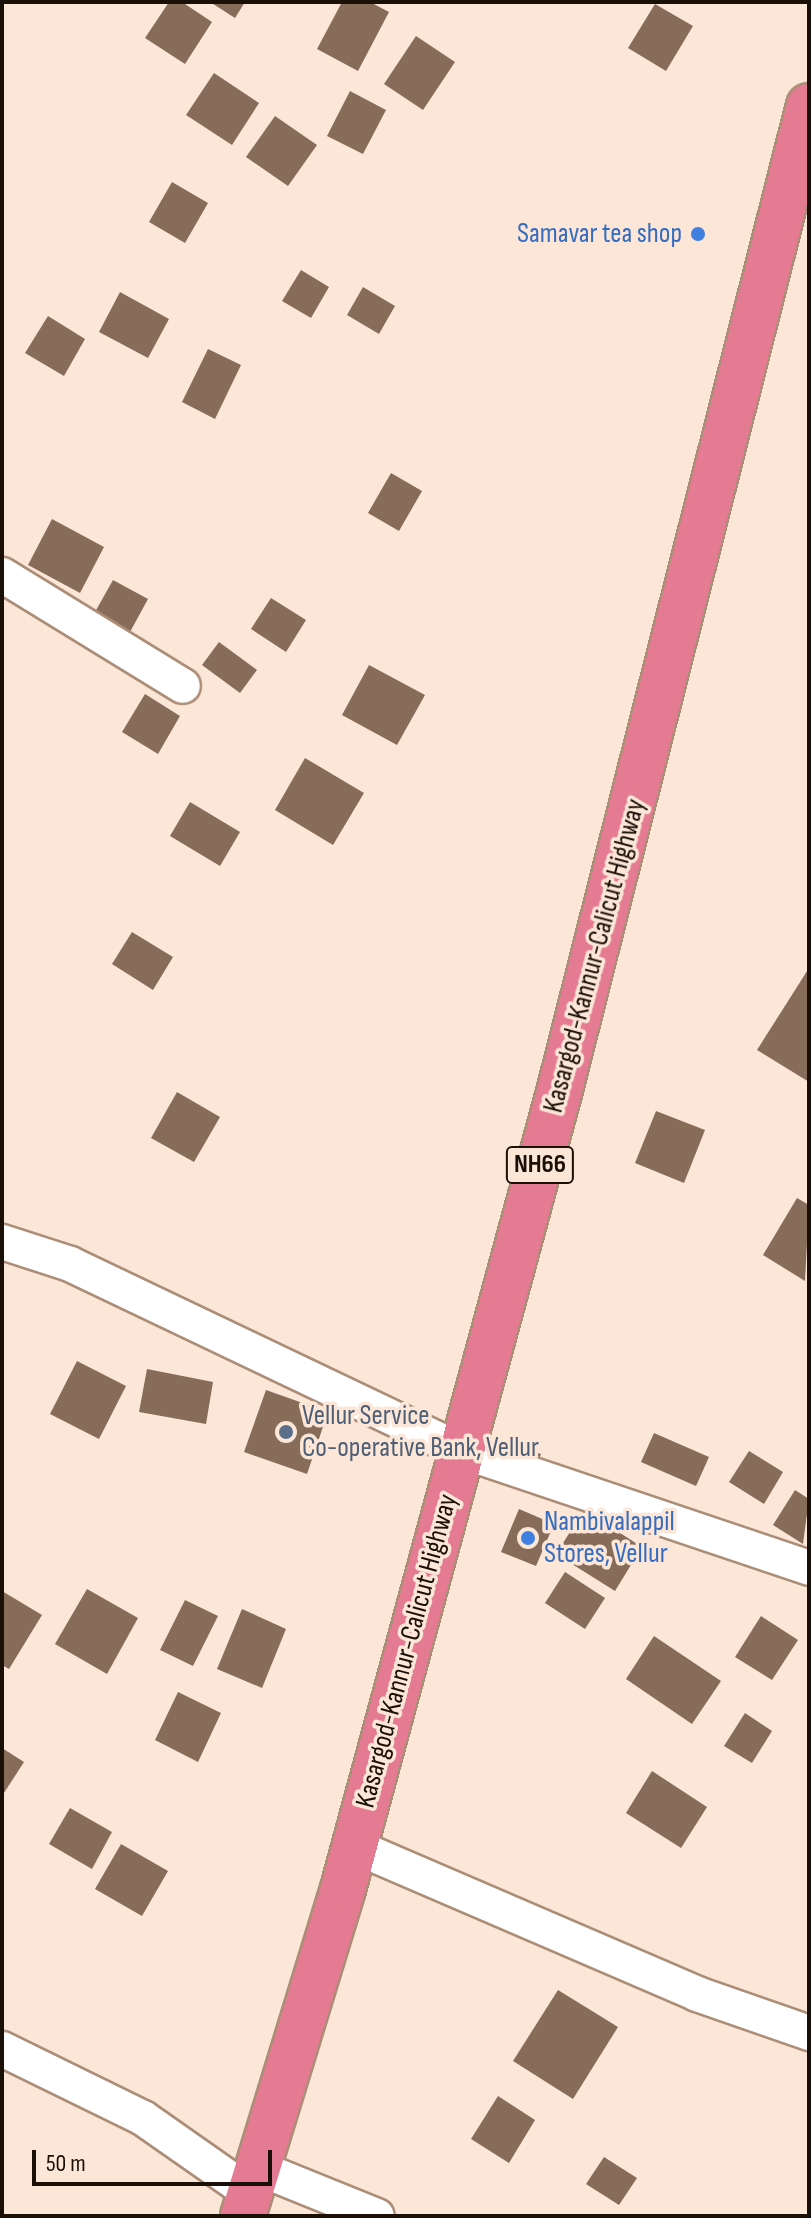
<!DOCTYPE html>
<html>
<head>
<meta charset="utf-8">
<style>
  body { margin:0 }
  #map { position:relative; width:811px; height:2218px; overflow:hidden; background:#fbe6d8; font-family:"Sofia Sans Condensed",sans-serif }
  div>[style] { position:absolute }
  .building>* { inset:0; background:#866c59 }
  .roads { filter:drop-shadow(2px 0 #ac8d77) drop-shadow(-2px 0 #ac8d77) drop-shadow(0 2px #ac8d77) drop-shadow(0 -2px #ac8d77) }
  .minor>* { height:34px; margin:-17px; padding:0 17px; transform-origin:17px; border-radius:17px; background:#fff }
  .trunk>* { height:44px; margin:-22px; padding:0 22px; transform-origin:22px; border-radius:22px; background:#e47b92 }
  .dots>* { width:22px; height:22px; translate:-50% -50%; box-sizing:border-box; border:4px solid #fbe6d8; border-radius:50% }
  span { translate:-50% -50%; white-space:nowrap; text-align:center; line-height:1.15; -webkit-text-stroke:7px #fbe6d8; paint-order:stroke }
  .shield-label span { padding:2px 6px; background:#fbe6d8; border:2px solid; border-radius:6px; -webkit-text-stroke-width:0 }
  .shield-label { font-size:26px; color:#1b1008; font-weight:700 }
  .shop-label { font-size:28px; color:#366cbe }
  .right { translate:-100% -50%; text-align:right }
  .left { translate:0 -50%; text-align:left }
  .street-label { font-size:28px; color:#1b1008 }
  .service-label { font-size:28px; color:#4e5e75 }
  .frame { position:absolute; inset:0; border:4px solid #1b1008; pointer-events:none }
  .scale { position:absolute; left:32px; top:2150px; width:240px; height:36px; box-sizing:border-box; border:4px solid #1b1008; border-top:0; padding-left:10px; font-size:24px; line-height:28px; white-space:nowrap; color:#1b1008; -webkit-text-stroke:6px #fbe6d8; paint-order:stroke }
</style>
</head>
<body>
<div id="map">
  <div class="building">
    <i style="clip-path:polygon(169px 2px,182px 2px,212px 22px,185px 64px,145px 38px)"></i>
    <i style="clip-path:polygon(210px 2px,245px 2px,235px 18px)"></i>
    <i style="clip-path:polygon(342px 2px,370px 2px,389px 12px,358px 71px,317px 49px)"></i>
    <i style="clip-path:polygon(655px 4px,693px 26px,666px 71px,628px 48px)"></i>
    <i style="clip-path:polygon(416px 36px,455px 62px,423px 110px,384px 84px)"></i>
    <i style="clip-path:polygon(214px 73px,259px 103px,232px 145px,186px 115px)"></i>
    <i style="clip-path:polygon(350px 91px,386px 110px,363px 154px,327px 136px)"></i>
    <i style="clip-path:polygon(275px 116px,317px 145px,288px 186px,246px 157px)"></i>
    <i style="clip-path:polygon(172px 182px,208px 203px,185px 243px,149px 222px)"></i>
    <i style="clip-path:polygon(301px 270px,329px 287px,311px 318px,282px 301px)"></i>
    <i style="clip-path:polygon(363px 287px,395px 306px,379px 334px,347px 315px)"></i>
    <i style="clip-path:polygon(120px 292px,169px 319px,148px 358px,99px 332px)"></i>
    <i style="clip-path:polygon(48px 316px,85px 339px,64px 376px,25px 353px)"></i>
    <i style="clip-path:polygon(208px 349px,241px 365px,215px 419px,182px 402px)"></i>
    <i style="clip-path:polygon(391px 473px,422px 491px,399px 531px,368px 513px)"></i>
    <i style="clip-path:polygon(52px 519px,104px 547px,80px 593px,28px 565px)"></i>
    <i style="clip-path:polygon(113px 580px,148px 599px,130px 632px,95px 612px)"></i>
    <i style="clip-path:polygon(271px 598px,306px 620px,286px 652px,251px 629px)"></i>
    <i style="clip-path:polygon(219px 642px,257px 670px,240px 693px,202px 665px)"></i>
    <i style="clip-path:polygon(369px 665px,425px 695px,397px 745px,342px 715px)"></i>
    <i style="clip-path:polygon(145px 694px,180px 716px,158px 754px,122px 732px)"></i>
    <i style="clip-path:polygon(305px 758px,364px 793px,333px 845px,275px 810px)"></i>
    <i style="clip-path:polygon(190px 802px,240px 832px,220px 866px,170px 836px)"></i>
    <i style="clip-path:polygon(132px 932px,173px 957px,153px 990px,112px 964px)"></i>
    <i style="clip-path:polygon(809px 968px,809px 1082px,757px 1050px)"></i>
    <i style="clip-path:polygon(177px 1092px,220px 1117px,194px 1162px,151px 1138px)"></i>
    <i style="clip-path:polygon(656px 1111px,705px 1130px,684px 1183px,635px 1163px)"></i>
    <i style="clip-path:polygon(797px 1198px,809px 1205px,805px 1281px,763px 1255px)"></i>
    <i style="clip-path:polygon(77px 1361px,126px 1386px,99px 1439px,50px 1414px)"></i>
    <i style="clip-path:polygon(147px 1369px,213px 1382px,206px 1424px,139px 1412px)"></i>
    <i style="clip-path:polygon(266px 1390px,328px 1412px,307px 1474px,244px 1452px)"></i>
    <i style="clip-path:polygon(654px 1433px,709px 1457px,696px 1486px,641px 1462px)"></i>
    <i style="clip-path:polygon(509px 1443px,541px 1454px,535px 1470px,504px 1459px)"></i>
    <i style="clip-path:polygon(749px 1451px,783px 1472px,764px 1504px,729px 1482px)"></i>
    <i style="clip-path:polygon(795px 1490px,809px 1499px,803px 1544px,773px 1525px)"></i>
    <i style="clip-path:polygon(519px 1509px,554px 1524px,536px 1566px,501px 1552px)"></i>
    <i style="clip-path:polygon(584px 1510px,642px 1547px,615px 1591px,556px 1554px)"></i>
    <i style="clip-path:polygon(565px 1572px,605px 1598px,585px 1629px,545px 1603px)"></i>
    <i style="clip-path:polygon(87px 1589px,138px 1618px,107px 1674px,55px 1644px)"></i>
    <i style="clip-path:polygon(2px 1591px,42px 1615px,9px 1669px,2px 1665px)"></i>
    <i style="clip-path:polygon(185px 1600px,218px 1616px,193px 1666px,160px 1650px)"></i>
    <i style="clip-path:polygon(242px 1609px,286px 1629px,262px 1688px,217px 1669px)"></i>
    <i style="clip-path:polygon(761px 1616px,798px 1640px,772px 1680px,735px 1657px)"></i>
    <i style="clip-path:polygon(654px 1636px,721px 1681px,692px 1724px,626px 1679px)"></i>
    <i style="clip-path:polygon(178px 1692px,221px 1713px,198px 1762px,155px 1740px)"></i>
    <i style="clip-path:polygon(745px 1713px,772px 1731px,752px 1763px,724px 1746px)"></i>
    <i style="clip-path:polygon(2px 1748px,24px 1762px,2px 1796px)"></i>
    <i style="clip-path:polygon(652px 1771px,707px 1807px,681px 1848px,626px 1813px)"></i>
    <i style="clip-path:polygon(70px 1808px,112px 1832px,92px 1869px,49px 1844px)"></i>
    <i style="clip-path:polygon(121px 1844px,168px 1871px,142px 1916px,95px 1889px)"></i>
    <i style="clip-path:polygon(558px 1990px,618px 2027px,573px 2099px,513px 2061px)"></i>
    <i style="clip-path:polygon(498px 2096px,535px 2120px,509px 2163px,471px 2139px)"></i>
    <i style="clip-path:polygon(604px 2157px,637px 2178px,619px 2205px,586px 2184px)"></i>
  </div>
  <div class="roads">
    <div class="minor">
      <i style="left:2px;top:575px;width:212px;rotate:31.5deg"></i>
      <i style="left:2px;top:1242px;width:71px;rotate:17.9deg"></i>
      <i style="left:70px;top:1264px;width:434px;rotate:25.5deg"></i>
      <i style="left:462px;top:1451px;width:366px;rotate:18.6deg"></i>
      <i style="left:354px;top:1846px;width:374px;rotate:23.3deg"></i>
      <i style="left:697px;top:1994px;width:119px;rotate:19.2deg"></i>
      <i style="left:2px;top:2049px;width:157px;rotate:26.1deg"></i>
      <i style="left:143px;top:2118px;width:131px;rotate:35deg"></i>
      <i style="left:258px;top:2168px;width:128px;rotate:22deg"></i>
    </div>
    <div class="trunk">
      <i style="left:243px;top:2216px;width:342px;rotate:-73deg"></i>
      <i style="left:343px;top:1889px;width:825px;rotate:-74.82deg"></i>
      <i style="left:559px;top:1093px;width:1018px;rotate:-75.79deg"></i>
    </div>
  </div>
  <div class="dots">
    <i style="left:698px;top:234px;background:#3f7fe0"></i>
    <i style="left:286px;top:1432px;background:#5c6f8a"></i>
    <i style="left:528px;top:1538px;background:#3f7fe0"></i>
  </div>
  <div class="shield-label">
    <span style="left:540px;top:1165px">NH66</span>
  </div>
  <div class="shop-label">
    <span class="right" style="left:682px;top:234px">Samavar tea shop</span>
    <span class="left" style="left:544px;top:1538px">Nambivalappil<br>Stores, Vellur</span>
  </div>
  <div class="street-label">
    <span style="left:595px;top:956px;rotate:-75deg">Kasargod-Kannur-Calicut Highway</span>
    <span style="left:407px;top:1651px;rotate:-75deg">Kasargod-Kannur-Calicut Highway</span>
  </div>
  <div class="service-label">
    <span class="left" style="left:302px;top:1432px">Vellur Service<br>Co-operative Bank, Vellur</span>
  </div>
  <div class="frame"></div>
  <div class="scale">50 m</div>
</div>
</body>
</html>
